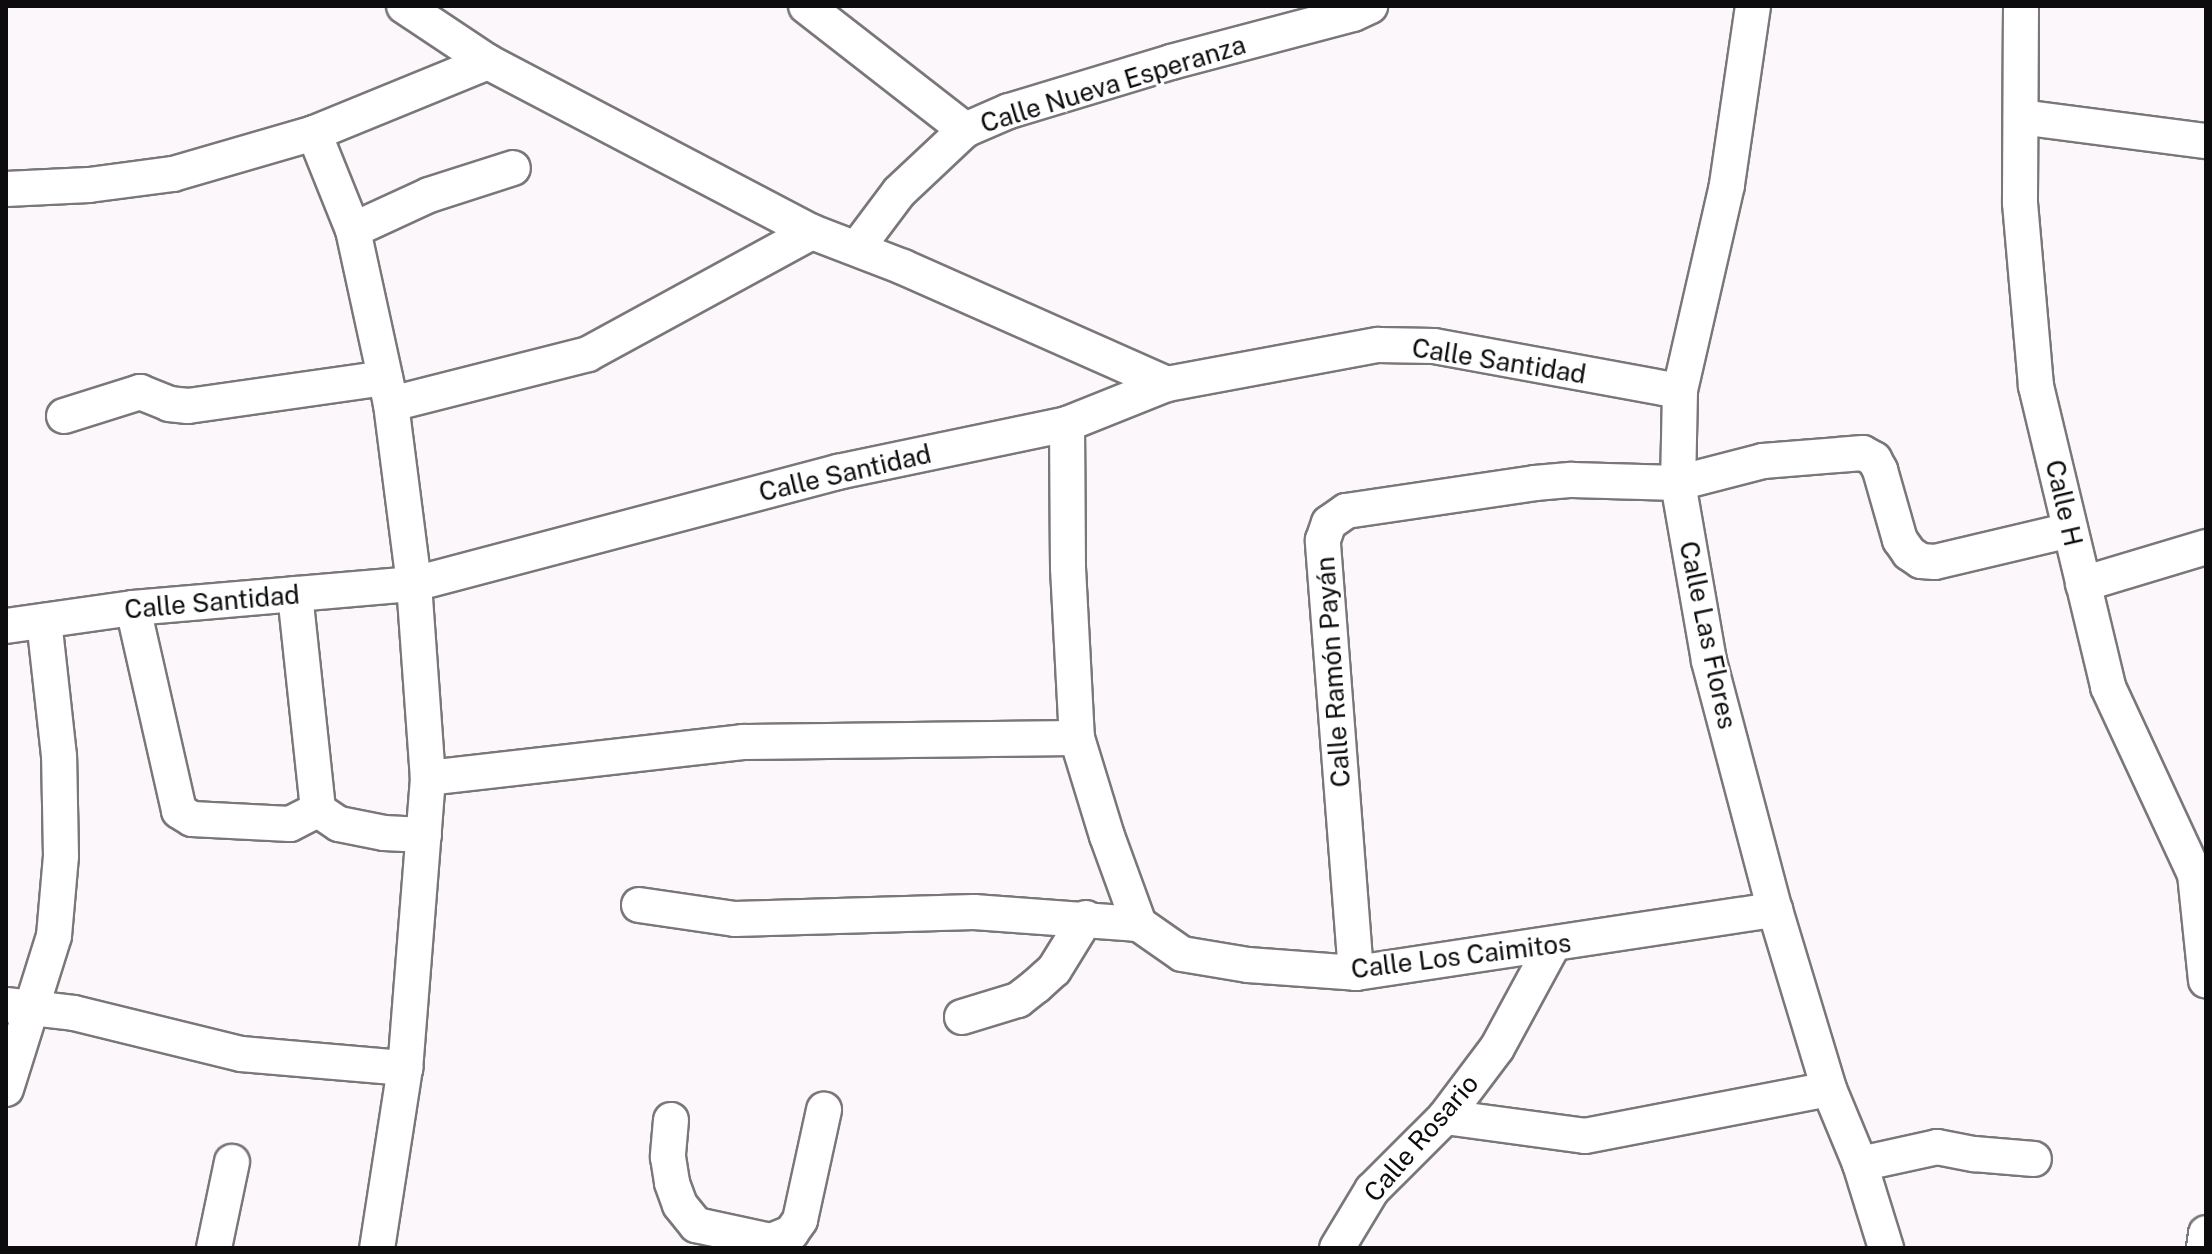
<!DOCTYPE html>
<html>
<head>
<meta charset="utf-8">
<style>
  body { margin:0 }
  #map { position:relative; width:2212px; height:1254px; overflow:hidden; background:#fbf7fb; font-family:"Public Sans",sans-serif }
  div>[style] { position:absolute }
  .roads { filter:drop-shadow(2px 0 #7a777a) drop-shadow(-2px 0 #7a777a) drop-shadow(0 2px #7a777a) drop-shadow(0 -2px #7a777a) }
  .street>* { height:34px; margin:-17px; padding:0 17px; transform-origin:17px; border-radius:17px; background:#fff }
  span { translate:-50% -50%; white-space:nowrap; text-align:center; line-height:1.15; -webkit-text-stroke:6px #fff; paint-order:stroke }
  .street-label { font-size:26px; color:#0c0b0d }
  .frame { position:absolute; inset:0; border:8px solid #0c0b0d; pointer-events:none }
</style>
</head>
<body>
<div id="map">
  <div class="roads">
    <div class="street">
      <i style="left:404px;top:6px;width:101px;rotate:33.7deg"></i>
      <i style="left:488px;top:62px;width:366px;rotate:27.7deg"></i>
      <i style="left:812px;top:232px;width:97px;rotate:21deg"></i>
      <i style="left:903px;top:267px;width:289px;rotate:23.9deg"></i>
      <i style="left:806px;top:6px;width:202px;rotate:37.9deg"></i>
      <i style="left:1753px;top:6px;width:181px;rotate:98.3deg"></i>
      <i style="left:1727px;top:185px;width:211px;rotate:102.9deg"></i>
      <i style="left:1680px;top:391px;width:92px;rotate:91.2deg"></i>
      <i style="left:1678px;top:483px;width:181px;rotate:80.1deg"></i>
      <i style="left:1709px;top:661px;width:258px;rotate:75.2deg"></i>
      <i style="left:1775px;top:910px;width:187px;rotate:73.2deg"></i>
      <i style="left:1829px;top:1089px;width:81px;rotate:67.5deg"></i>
      <i style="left:1860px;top:1164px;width:88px;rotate:72.8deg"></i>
      <i style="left:2021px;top:6px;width:197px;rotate:90.3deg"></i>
      <i style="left:2020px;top:203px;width:184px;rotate:85deg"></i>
      <i style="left:2036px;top:386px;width:309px;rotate:76.5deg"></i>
      <i style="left:2108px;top:687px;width:206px;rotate:65.1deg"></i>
      <i style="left:2195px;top:874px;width:107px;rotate:84.1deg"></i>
      <i style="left:2021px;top:117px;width:187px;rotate:7.4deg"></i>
      <i style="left:314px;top:133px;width:105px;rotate:68.1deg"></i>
      <i style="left:353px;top:230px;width:178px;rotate:77.7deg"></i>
      <i style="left:391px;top:404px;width:181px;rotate:82.7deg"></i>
      <i style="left:414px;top:584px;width:195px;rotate:85.9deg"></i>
      <i style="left:428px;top:778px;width:291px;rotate:94.5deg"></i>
      <i style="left:405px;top:1068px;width:182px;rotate:98.8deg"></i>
      <i style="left:6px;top:189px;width:83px;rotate:-2.8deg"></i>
      <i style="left:89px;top:185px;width:85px;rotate:-7.5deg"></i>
      <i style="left:173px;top:174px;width:147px;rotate:-16.2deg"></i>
      <i style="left:314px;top:133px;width:188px;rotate:-22.2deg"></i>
      <i style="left:353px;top:230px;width:84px;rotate:-24.7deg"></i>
      <i style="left:429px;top:195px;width:88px;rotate:-17.8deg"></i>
      <i style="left:857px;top:248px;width:70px;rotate:-53.1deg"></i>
      <i style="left:899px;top:192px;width:91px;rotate:-43.2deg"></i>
      <i style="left:965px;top:130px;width:48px;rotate:-23.4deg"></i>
      <i style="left:1009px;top:111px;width:169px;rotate:-16.8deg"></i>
      <i style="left:1171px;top:62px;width:188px;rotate:-14.8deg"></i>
      <i style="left:1353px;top:14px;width:19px;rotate:-25deg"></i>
      <i style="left:391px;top:404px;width:203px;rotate:-14.2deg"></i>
      <i style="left:588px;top:354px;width:255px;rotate:-28.6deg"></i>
      <i style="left:64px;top:416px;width:80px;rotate:-17.5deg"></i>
      <i style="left:140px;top:392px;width:31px;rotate:22deg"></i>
      <i style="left:169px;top:404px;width:19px;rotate:6deg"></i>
      <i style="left:188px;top:406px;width:199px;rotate:-8.1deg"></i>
      <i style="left:1067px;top:424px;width:144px;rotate:89.6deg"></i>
      <i style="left:1068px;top:568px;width:170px;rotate:87deg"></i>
      <i style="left:1077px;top:738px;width:102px;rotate:73deg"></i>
      <i style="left:1107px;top:836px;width:94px;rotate:70deg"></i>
      <i style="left:1139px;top:924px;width:52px;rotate:34.9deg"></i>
      <i style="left:1182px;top:954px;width:67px;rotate:9.5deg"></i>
      <i style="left:1248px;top:965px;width:108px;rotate:4.2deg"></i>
      <i style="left:1356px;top:973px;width:424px;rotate:-8.6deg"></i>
      <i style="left:2083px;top:584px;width:128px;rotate:-16.7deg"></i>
      <i style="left:295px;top:594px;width:217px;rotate:83.9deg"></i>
      <i style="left:133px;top:608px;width:208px;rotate:77.2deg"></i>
      <i style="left:179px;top:811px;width:15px;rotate:32deg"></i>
      <i style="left:192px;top:819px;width:98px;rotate:2.9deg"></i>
      <i style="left:290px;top:824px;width:31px;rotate:-27deg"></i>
      <i style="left:6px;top:626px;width:128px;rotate:-8.1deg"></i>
      <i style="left:133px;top:608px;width:282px;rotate:-4.9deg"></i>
      <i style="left:414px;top:584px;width:439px;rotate:-14.8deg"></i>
      <i style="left:838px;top:472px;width:234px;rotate:-11.8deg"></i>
      <i style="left:1067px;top:424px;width:108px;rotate:-21.8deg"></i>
      <i style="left:1167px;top:384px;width:215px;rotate:-10.5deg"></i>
      <i style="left:1378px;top:345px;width:56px;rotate:1deg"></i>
      <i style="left:1434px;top:346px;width:250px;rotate:10.4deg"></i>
      <i style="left:428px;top:778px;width:317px;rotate:-6.5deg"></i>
      <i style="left:743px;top:742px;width:334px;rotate:-0.7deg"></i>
      <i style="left:318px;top:810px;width:25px;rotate:34deg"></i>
      <i style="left:339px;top:824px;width:46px;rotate:11.3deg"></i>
      <i style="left:384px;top:833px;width:40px;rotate:2.9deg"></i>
      <i style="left:639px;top:905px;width:97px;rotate:8.3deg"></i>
      <i style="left:735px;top:919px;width:239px;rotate:-1.7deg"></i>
      <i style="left:974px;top:912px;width:165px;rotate:4.2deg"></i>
      <i style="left:1356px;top:973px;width:434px;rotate:-94.4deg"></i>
      <i style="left:1323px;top:540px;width:18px;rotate:-71deg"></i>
      <i style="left:1329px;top:523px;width:21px;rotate:-35deg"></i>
      <i style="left:1346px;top:511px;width:191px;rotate:-8.4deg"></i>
      <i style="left:1535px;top:483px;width:37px;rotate:-5deg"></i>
      <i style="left:1572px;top:480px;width:106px;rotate:1.6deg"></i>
      <i style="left:1678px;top:483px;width:88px;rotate:-14.5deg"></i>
      <i style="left:1763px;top:461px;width:100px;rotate:-4.6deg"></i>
      <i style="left:1863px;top:453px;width:13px;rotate:29deg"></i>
      <i style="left:1874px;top:459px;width:13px;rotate:61deg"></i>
      <i style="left:1880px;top:470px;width:73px;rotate:74.1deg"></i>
      <i style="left:1900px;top:540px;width:16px;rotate:55deg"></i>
      <i style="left:1909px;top:553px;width:14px;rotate:34deg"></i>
      <i style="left:1921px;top:561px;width:14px;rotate:4deg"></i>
      <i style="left:1935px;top:562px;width:139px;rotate:-13.3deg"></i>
      <i style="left:6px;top:1005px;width:68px;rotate:6.7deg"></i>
      <i style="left:74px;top:1013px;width:172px;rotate:13.8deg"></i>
      <i style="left:241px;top:1054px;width:165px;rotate:4.9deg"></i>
      <i style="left:962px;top:1017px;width:59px;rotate:-16.9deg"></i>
      <i style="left:1018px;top:1000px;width:23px;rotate:-38deg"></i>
      <i style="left:1036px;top:986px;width:24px;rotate:-42deg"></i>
      <i style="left:1054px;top:970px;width:61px;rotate:-58.4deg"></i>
      <i style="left:6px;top:1089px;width:160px;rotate:-72.6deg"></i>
      <i style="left:54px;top:936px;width:80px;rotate:-85deg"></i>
      <i style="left:61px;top:856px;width:100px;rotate:-91.1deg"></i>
      <i style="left:59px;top:756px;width:136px;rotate:-96.3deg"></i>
      <i style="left:1445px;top:1117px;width:141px;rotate:7.7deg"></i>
      <i style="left:1585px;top:1136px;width:248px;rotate:-10.9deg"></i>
      <i style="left:671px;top:1120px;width:37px;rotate:95deg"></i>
      <i style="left:668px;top:1157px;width:26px;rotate:81deg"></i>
      <i style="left:672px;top:1183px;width:23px;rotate:70deg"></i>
      <i style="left:680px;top:1205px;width:26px;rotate:51deg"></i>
      <i style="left:696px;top:1225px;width:77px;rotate:12deg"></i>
      <i style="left:771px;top:1241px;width:22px;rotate:-22deg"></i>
      <i style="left:791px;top:1233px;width:16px;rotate:-55deg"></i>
      <i style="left:800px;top:1220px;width:113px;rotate:-77.7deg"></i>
      <i style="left:1860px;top:1164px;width:79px;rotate:-12.4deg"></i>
      <i style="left:1937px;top:1147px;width:38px;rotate:11deg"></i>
      <i style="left:1974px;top:1154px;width:60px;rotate:4.8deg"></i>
      <i style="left:214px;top:1248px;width:88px;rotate:-78.2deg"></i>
      <i style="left:1337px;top:1248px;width:68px;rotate:-58.9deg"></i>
      <i style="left:1372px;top:1190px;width:103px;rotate:-45deg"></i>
      <i style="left:1445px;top:1117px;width:86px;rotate:-53deg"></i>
      <i style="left:1497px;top:1048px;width:117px;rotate:-61.5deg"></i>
      <i style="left:2204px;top:1248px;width:15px;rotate:-82deg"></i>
    </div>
  </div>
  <div class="street-label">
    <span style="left:1113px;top:84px;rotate:-17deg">Calle Nueva Esperanza</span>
    <span style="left:1499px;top:361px;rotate:9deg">Calle Santidad</span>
    <span style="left:845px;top:473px;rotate:-13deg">Calle Santidad</span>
    <span style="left:2064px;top:503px;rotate:77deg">Calle H</span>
    <span style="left:212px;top:602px;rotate:-5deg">Calle Santidad</span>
    <span style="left:1708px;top:635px;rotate:78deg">Calle Las Flores</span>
    <span style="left:1333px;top:672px;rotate:-94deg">Calle Ramón Payán</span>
    <span style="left:1461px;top:956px;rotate:-7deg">Calle Los Caimitos</span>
    <span style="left:1421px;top:1138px;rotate:-49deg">Calle Rosario</span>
  </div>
  <div class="frame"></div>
</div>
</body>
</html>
